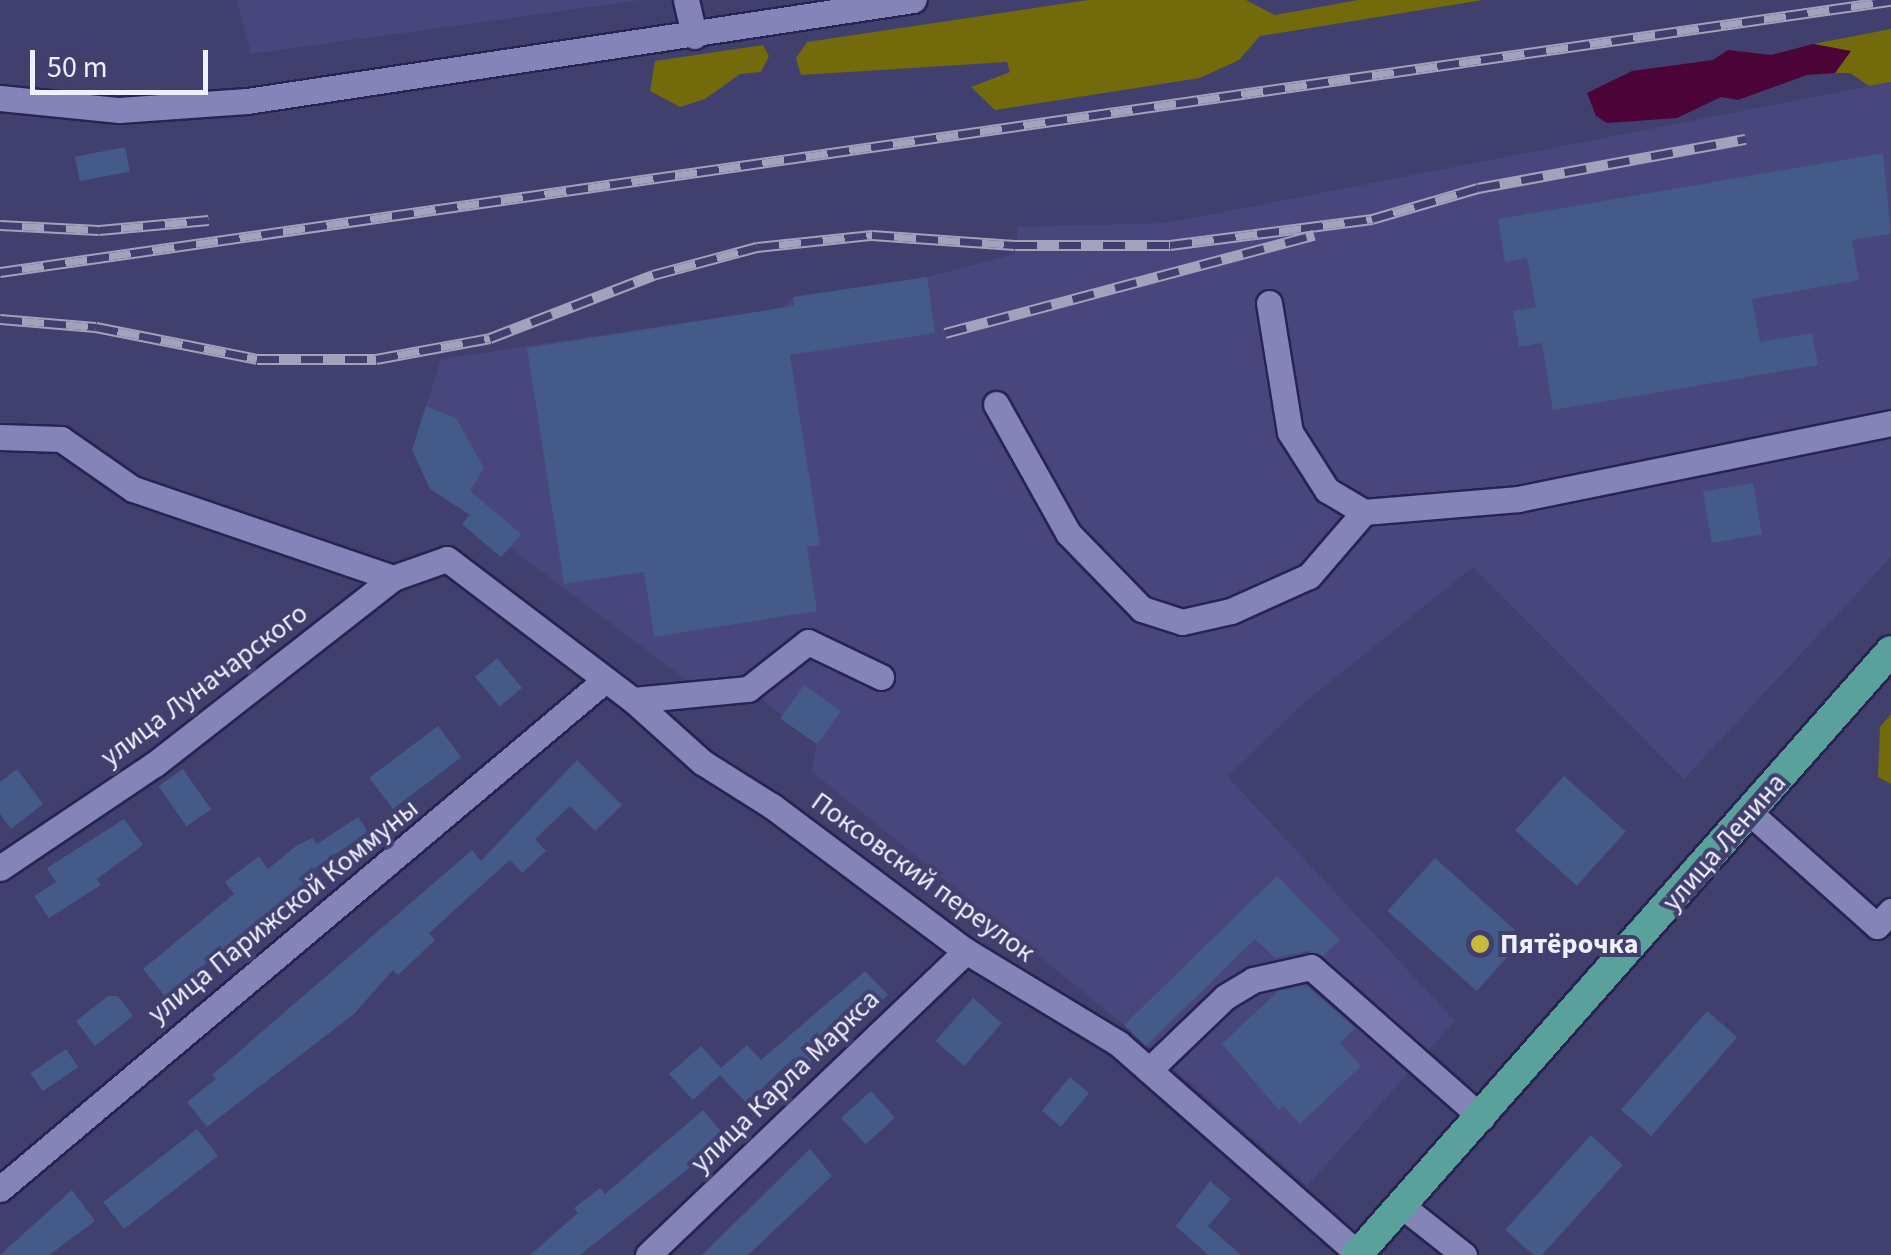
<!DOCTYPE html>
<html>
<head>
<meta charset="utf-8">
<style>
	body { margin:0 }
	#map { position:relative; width:1891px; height:1255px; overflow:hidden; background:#403f6e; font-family:"Source Sans 3",sans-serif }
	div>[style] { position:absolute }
	.built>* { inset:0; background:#48467c }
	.green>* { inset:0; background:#736a0b }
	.water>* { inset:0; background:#4c0438 }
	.building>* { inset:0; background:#445a88; transform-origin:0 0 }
	.roads { filter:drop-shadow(2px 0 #272451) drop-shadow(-2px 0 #272451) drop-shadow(0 2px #272451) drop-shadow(0 -2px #272451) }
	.minor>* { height:25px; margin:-12.5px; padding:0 12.5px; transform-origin:12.5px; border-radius:12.5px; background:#8484b9 }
	.major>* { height:30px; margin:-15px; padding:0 15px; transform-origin:15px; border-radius:15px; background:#5ba19b }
	.rail>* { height:11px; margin-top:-5.5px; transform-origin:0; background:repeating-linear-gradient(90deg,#403f6e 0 22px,#a2a2bd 0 44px); box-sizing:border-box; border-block:2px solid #a2a2bd }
	.dots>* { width:28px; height:28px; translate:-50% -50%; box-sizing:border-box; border:5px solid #403f6e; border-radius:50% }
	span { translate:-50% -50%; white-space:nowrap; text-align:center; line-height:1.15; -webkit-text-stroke:8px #403f6e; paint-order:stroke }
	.street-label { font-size:28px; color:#eff0fb }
	.poi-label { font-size:28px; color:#eff0fb; font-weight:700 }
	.left { translate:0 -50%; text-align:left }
	.scale { position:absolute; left:30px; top:50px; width:178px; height:45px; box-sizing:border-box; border:5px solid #eff0fb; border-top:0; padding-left:12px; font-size:30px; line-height:35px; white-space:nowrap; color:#eff0fb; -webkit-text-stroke:8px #403f6e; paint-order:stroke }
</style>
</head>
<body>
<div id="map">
	<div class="built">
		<div style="clip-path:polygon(237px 0,641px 0,251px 54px)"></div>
		<div style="clip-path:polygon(1891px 82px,1891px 557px,1684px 779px,1473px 567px,1299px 707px,1228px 777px,1455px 1021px,1307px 1186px,1124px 1025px,811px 771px,817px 744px,736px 678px,686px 680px,510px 548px,501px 557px,462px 524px,470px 514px,430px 489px,412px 450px,441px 359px,783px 308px,793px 297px,927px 277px,1015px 254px,1018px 227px,1166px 223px)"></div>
	</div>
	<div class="green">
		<div style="clip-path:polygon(1088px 0,1246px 0,1275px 15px,1358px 0,1483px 0,1260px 36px,1239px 60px,1200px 78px,995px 110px,971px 87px,1010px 72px,1007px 62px,801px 75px,796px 58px,807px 42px)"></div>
		<div style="clip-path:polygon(1891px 29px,1891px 82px,1869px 86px,1850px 73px,1835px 73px,1850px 51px,1813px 44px)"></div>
		<div style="clip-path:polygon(763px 45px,769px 56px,761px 72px,740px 74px,705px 99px,680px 107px,650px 91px,655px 61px)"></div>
		<div style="clip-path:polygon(1891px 714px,1891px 784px,1878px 777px,1880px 727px)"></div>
	</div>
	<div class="water">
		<div style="clip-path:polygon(1813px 44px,1851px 51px,1835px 73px,1807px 75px,1738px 100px,1721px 97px,1677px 118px,1607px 123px,1596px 116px,1587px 93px,1632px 71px,1713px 60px,1728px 50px,1771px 55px)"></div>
	</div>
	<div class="building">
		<div style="left:125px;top:147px;width:25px;height:51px;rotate:79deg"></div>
		<div style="clip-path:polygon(1883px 153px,1891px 234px,1852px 240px,1859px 280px,1752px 299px,1760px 342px,1812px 333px,1818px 365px,1553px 410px,1542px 343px,1519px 347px,1513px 311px,1536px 307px,1527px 258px,1505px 262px,1498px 219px)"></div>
		<div style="clip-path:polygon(927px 277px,935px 333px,790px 355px,820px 545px,807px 547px,817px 611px,654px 637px,644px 572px,564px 584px,527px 348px,794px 306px,793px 297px)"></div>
		<div style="clip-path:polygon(426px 406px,456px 418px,484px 468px,470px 491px,521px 534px,501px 557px,462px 524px,470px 515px,430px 489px,412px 450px)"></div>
		<div style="left:1753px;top:483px;width:52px;height:51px;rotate:80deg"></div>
		<div style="left:497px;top:658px;width:39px;height:29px;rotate:50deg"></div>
		<div style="left:804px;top:685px;width:45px;height:41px;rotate:35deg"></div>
		<div style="left:438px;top:726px;width:39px;height:86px;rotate:53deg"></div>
		<div style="clip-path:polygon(577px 760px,622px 805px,595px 831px,570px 806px,535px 839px,546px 851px,522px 873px,510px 860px,429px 933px,435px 940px,398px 975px,393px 970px,354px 1014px,207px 1127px,187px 1102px,216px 1079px,212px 1075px,472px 850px,481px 861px)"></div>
		<div style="clip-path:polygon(17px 769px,43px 804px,11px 829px,0 814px,0 782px)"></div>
		<div style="left:183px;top:769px;width:49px;height:30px;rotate:55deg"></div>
		<div style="left:1564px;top:776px;width:83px;height:73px;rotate:42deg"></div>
		<div style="clip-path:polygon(358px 817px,368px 832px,315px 868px,303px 886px,165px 996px,143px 969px,234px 894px,225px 882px,259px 856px,268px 869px,296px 846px,312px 838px,317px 844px)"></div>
		<div style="clip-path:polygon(124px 819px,143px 845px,97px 879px,101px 885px,49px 918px,34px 896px,56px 882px,47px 868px)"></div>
		<div style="left:1435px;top:858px;width:120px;height:71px;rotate:42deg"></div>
		<div style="clip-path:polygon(1277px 876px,1340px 940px,1323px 956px,1308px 951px,1275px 958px,1255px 939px,1146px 1046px,1124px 1025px)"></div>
		<div style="clip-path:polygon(865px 971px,888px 995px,804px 1068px,794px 1058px,746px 1103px,720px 1075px,693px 1100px,669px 1074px,701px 1046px,721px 1068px,747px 1045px,761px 1060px)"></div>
		<div style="clip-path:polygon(1306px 985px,1355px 1028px,1340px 1043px,1361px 1066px,1300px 1124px,1283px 1106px,1279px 1110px,1222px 1044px,1278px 991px)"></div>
		<div style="clip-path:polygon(108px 996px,118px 996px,133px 1016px,95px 1046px,76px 1021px)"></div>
		<div style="left:973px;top:998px;width:38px;height:57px;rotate:41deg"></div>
		<div style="left:1707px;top:1011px;width:40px;height:131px;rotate:41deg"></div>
		<div style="left:66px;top:1049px;width:22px;height:43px;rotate:56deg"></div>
		<div style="left:1070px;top:1077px;width:25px;height:44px;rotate:40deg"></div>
		<div style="left:871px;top:1091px;width:36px;height:40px;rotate:48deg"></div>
		<div style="clip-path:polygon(703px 1110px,727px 1138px,580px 1255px,530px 1255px,578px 1213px,574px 1208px,600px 1188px,605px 1194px)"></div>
		<div style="left:197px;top:1129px;width:34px;height:119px;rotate:52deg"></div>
		<div style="clip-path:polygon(1591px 1135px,1623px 1165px,1542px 1255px,1534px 1255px,1505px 1230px)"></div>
		<div style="clip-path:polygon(810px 1149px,832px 1176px,748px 1255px,702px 1255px)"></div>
		<div style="clip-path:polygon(1210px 1181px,1231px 1199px,1208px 1226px,1241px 1255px,1208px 1255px,1176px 1226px)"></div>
		<div style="clip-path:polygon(72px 1190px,95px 1221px,49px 1255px,0 1255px)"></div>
	</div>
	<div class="roads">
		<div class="minor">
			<div style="left:686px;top:0;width:37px;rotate:77deg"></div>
			<div style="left:0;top:98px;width:120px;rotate:5.8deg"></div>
			<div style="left:119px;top:110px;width:128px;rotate:-4deg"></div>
			<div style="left:247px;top:101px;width:674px;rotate:-8.62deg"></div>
			<div style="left:1269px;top:303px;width:131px;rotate:80.8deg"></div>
			<div style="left:1290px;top:432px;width:69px;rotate:57.5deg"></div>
			<div style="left:1327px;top:490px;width:43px;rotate:30.7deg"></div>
			<div style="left:1364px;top:512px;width:155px;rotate:-4.8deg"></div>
			<div style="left:1518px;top:499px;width:381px;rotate:-11.5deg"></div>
			<div style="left:996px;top:404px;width:148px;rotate:60.8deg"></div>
			<div style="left:1068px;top:533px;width:106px;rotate:45.8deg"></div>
			<div style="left:1142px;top:609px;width:42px;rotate:18deg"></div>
			<div style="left:1182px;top:622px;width:50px;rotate:-12.7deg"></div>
			<div style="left:1231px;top:611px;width:85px;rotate:-24.2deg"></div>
			<div style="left:1309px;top:576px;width:84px;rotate:-49.3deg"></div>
			<div style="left:0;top:437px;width:61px;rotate:1.9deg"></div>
			<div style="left:61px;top:439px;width:88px;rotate:34.8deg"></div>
			<div style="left:133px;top:489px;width:275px;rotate:18.9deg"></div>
			<div style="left:633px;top:700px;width:116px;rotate:-5.5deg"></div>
			<div style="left:748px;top:689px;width:76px;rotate:-38.1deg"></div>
			<div style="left:808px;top:642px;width:81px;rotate:25.6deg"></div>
			<div style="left:1749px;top:812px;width:171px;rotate:41.7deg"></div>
			<div style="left:1877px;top:926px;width:21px;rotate:-47deg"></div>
			<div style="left:0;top:868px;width:187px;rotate:-33.9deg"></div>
			<div style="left:155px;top:764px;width:302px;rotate:-38deg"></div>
			<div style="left:393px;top:578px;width:57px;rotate:-19.4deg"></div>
			<div style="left:447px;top:559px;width:233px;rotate:37.2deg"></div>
			<div style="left:633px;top:700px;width:93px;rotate:41.9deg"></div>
			<div style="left:702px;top:762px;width:83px;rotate:32.2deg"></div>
			<div style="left:772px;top:806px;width:242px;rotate:36.8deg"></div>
			<div style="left:966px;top:951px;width:178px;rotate:31.2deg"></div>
			<div style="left:1118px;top:1043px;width:320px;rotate:41.3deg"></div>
			<div style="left:1149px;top:1070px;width:105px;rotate:-43.8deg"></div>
			<div style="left:1225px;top:997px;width:33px;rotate:-31deg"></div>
			<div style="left:1253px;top:980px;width:59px;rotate:-12.6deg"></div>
			<div style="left:1311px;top:967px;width:228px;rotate:41.4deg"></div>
			<div style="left:0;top:1189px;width:791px;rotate:-40.07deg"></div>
			<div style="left:1402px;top:1206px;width:79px;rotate:38.3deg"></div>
			<div style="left:648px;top:1255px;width:440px;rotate:-43.7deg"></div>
		</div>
		<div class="major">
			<div style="left:1357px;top:1255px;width:806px;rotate:-48.52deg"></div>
		</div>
	</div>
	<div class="rail">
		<div style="left:0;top:225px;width:99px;rotate:2.9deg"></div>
		<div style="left:99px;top:230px;width:110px;rotate:-5.2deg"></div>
		<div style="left:0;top:272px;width:1910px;rotate:-8.16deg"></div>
		<div style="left:0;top:319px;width:96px;rotate:4.8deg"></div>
		<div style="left:96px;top:327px;width:164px;rotate:11.2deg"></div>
		<div style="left:257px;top:359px;width:119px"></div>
		<div style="left:376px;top:359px;width:116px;rotate:-10.4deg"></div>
		<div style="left:490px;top:338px;width:175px;rotate:-21.1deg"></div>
		<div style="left:653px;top:275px;width:108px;rotate:-15.1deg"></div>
		<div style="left:757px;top:247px;width:116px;rotate:-6deg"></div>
		<div style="left:872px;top:235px;width:143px;rotate:4deg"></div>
		<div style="left:1015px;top:245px;width:155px"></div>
		<div style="left:1170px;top:245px;width:204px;rotate:-7.3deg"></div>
		<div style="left:1372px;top:219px;width:110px;rotate:-16.3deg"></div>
		<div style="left:1478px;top:188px;width:272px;rotate:-10.4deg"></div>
		<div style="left:945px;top:333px;width:382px;rotate:-14.9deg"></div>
	</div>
	<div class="dots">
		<div style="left:1480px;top:944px;background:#c8bb3b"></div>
	</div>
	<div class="street-label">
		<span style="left:204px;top:685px;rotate:-37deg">улица Луначарского</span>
		<span style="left:1724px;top:842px;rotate:-49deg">улица Ленина</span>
		<span style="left:923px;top:877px;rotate:36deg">Поксовский переулок</span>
		<span style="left:283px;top:911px;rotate:-39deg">улица Парижской Коммуны</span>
		<span style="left:785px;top:1081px;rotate:-44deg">улица Карла Маркса</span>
	</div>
	<div class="poi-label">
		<span class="left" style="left:1500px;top:944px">Пятёрочка</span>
	</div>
	<div class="scale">50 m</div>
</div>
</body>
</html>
